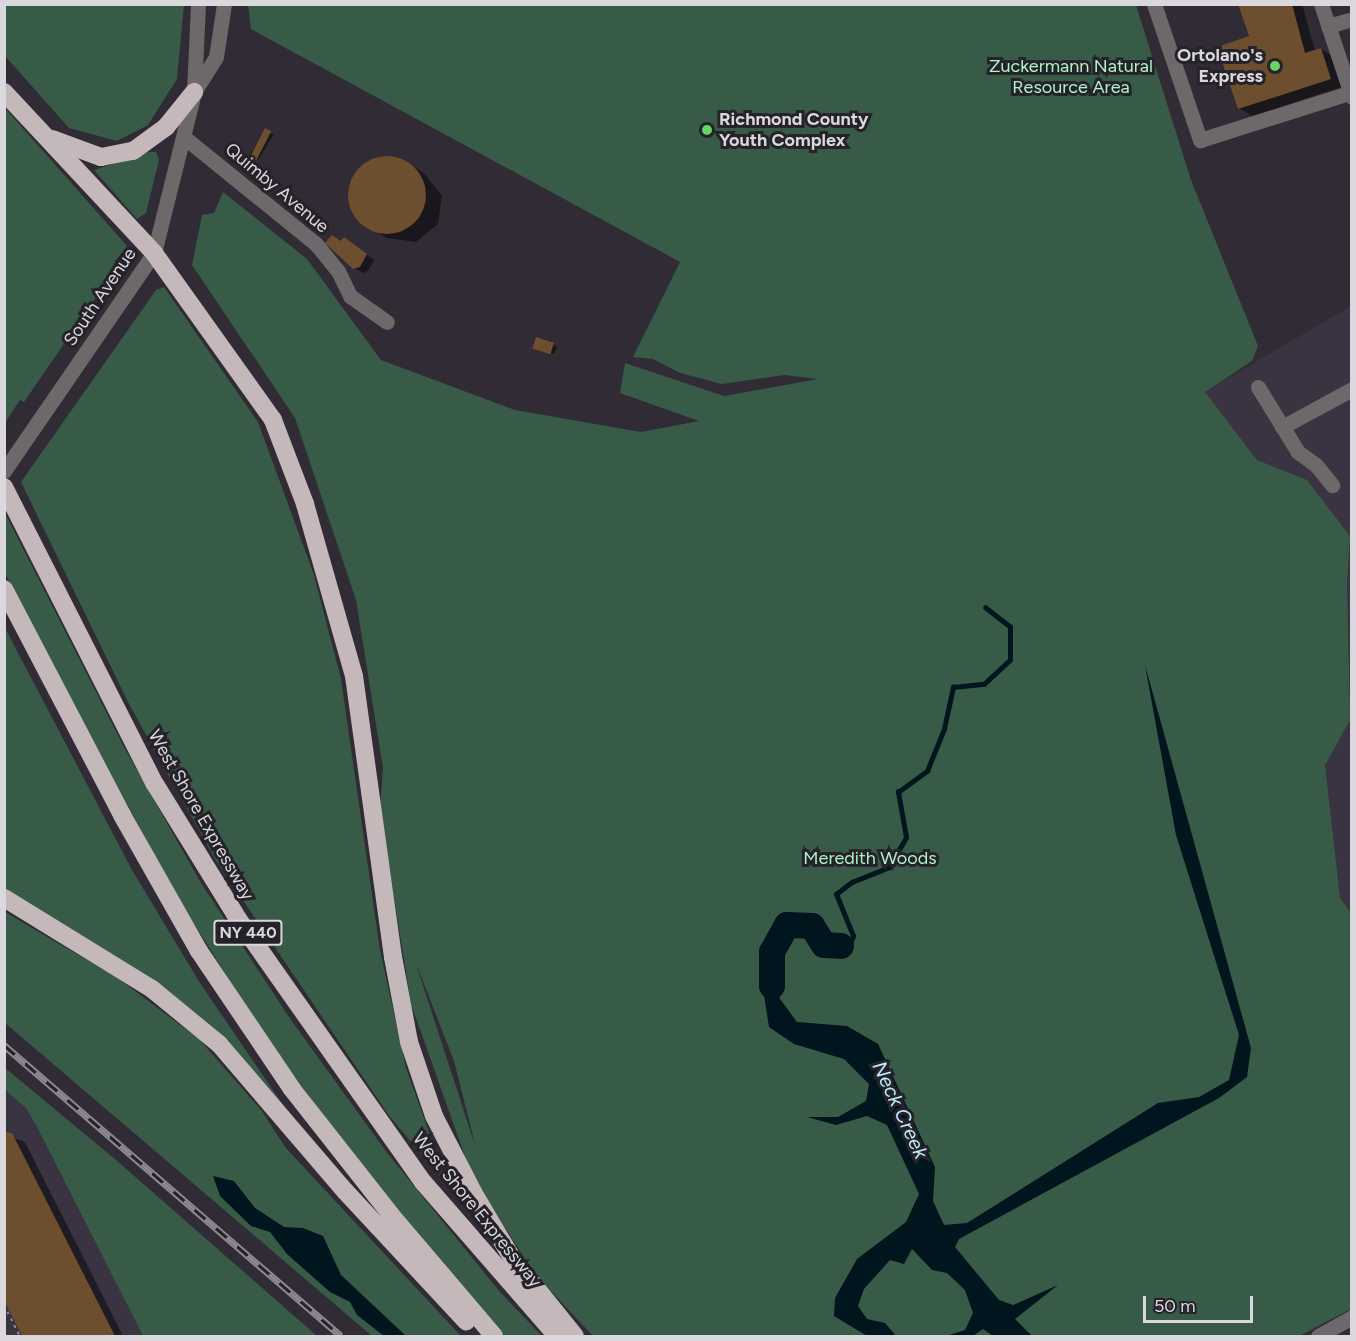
<!DOCTYPE html>
<html>
<head>
<meta charset="utf-8">
<style>
	body { margin:0 }
	#map { position:relative; width:1356px; height:1341px; overflow:hidden; background:#302b34; font-family:Figtree,sans-serif }
	div>[style] { position:absolute }
	.built>* { inset:0; background:#3a3341 }
	.green>* { inset:0; background:#375b46 }
	.water>* { inset:0; background:#00151d }
	.shadow>* { inset:0; background:#0007; transform-origin:0 0 }
	.stream>* { height:4.5px; margin:-2.25px; padding:0 2.25px; transform-origin:2.25px; border-radius:2.25px; background:#00151d }
	.river>* { height:26px; margin:-13px; padding:0 13px; transform-origin:13px; border-radius:13px; background:#00151d }
	.building>* { inset:0; background:#6d4e2f; transform-origin:0 0 }
	.round { border-radius:50% }
	.path>* { height:2px; margin-top:-1px; transform-origin:0; background:repeating-linear-gradient(90deg,#8d8990 0 3px,transparent 0 7.5px) }
	.minor>* { height:15px; margin:-7.5px; padding:0 7.5px; transform-origin:7.5px; border-radius:7.5px; background:#6d6869 }
	.highway>* { height:18px; margin:-9px; padding:0 9px; transform-origin:9px; border-radius:9px; background:#c5b8ba }
	.rail>* { height:7px; margin-top:-3.5px; transform-origin:0; background:repeating-linear-gradient(90deg,#26222a 0 14px,#8d8990 0 28px); box-sizing:border-box; border-block:2px solid #8d8990 }
	.dots>* { width:16px; height:16px; translate:-50% -50%; box-sizing:border-box; border:3px solid #26222a; border-radius:50% }
	span { translate:-50% -50%; white-space:nowrap; text-align:center; line-height:1.15; -webkit-text-stroke:6px #26222a; paint-order:stroke }
	.shield-label span { padding:2px 4px; background:#26222a; border:2px solid; border-radius:4px; -webkit-text-stroke-width:0 }
	.shield-label { font-size:16px; color:#dad8dd; font-weight:700 }
	.poi-label { font-size:18px; color:#dad8dd; font-weight:700 }
	.right { translate:-100% -50%; text-align:right }
	.left { translate:0 -50%; text-align:left }
	.park-label { font-size:18px; color:#acf3c8 }
	.street-label { font-size:18px; color:#dad8dd }
	.water-label { font-size:20px; color:#baeafc; font-style:italic }
	.frame { position:absolute; inset:0; border:6px solid #dad8dd; pointer-events:none }
	.scale { position:absolute; left:1143px; top:1296px; width:110px; height:27px; box-sizing:border-box; border:3px solid #dad8dd; border-top:0; padding-left:8px; font-size:18px; line-height:21px; white-space:nowrap; color:#dad8dd; -webkit-text-stroke:4px #26222a; paint-order:stroke }
</style>
</head>
<body>
<div id="map">
	<div class="built">
		<div style="clip-path:polygon(1351px 306px,1351px 913px,1328px 881px,1320px 774px,1350px 536px,1307px 480px,1257px 460px,1204px 392px)"></div>
		<div style="clip-path:polygon(4px 1090px,26px 1108px,38px 1129px,143px 1336px,5px 1336px)"></div>
	</div>
	<div class="green">
		<div style="clip-path:polygon(4px 5px,184px 5px,177px 79px,148px 125px,117px 141px,69px 128px,5px 56px)"></div>
		<div style="clip-path:polygon(evenodd,248px 5px,1136px 5px,1191px 180px,1258px 346px,1252px 361px,1205px 392px,1257px 460px,1307px 480px,1350px 536px,1347px 583px,1350px 720px,1325px 765px,1340px 898px,1351px 913px,1351px 1309px,1299px 1336px,593px 1336px,534px 1273px,472px 1176px,411px 1004px,380px 809px,383px 768px,356px 600px,295px 418px,192px 265px,202px 215px,214px 213px,223px 192px,307px 259px,381px 360px,515px 410px,641px 432px,699px 421px,620px 393px,625px 363px,724px 396px,818px 379px,784px 375px,722px 384px,680px 373px,653px 359px,633px 357px,680px 262px,251px 29px,248px 5px,417px 966px,454px 1061px,476px 1148px,417px 967px,417px 966px)"></div>
		<div style="clip-path:polygon(5px 108px,127px 246px,115px 261px,112px 274px,24px 402px,20px 400px,5px 423px)"></div>
		<div style="clip-path:polygon(148px 152px,156px 152px,159px 160px,146px 213px,137px 219px,94px 170px)"></div>
		<div style="clip-path:polygon(164px 287px,258px 422px,314px 575px,341px 679px,380px 950px,406px 1068px,448px 1185px,390px 1117px,215px 859px,129px 704px,21px 482px,156px 290px)"></div>
		<div style="clip-path:polygon(4px 511px,124px 747px,201px 883px,291px 1020px,388px 1154px,500px 1292px,542px 1336px,505px 1336px,482px 1311px,365px 1171px,266px 1038px,176px 895px,26px 617px,5px 573px)"></div>
		<div style="clip-path:polygon(5px 628px,132px 870px,200px 983px,298px 1127px,237px 1057px,5px 890px)"></div>
		<div style="clip-path:polygon(5px 912px,119px 979px,199px 1039px,262px 1111px,285px 1147px,461px 1336px,372px 1336px,5px 1023px)"></div>
		<div style="clip-path:polygon(4px 1067px,116px 1160px,317px 1336px,143px 1336px,38px 1129px,26px 1108px,5px 1090px)"></div>
	</div>
	<div class="water">
		<div style="clip-path:polygon(1145px 665px,1251px 1048px,1247px 1077px,1219px 1098px,959px 1239px,955px 1247px,999px 1300px,1013px 1305px,1058px 1285px,1015px 1319px,1032px 1336px,993px 1336px,983px 1329px,973px 1336px,946px 1336px,965px 1330px,973px 1313px,965px 1290px,947px 1273px,932px 1270px,912px 1249px,904px 1264px,890px 1260px,864px 1289px,858px 1306px,867px 1319px,885px 1323px,896px 1336px,867px 1336px,834px 1316px,835px 1298px,857px 1259px,906px 1222px,919px 1194px,887px 1125px,867px 1116px,836px 1125px,807px 1117px,838px 1117px,866px 1101px,869px 1084px,844px 1059px,794px 1044px,769px 1027px,762px 983px,772px 952px,780px 999px,797px 1022px,847px 1026px,878px 1044px,935px 1167px,933px 1201px,944px 1225px,967px 1223px,1158px 1103px,1199px 1097px,1229px 1080px,1239px 1035px,1176px 835px)"></div>
		<div style="clip-path:polygon(213px 1176px,234px 1181px,255px 1208px,284px 1227px,303px 1228px,323px 1236px,341px 1275px,406px 1336px,384px 1336px,357px 1315px,350px 1302px,330px 1292px,287px 1254px,270px 1232px,251px 1226px,220px 1196px)"></div>
	</div>
	<div class="shadow">
		<div style="clip-path:polygon(1240px 4px,1302px 4px,1315px 51px,1321px 49px,1334px 57px,1344px 86px,1252px 116px,1239px 108px,1251px 37px)"></div>
		<div style="left:266px;top:130px;width:9px;height:30px;rotate:32deg"></div>
		<div style="clip-path:polygon(377px 159px,405px 162px,424px 173px,442px 196px,438px 224px,416px 242px,387px 238px,369px 227px,351px 205px,354px 176px)"></div>
		<div style="clip-path:polygon(345px 238px,374px 260px,368px 271px,363px 273px,354px 268px)"></div>
		<div style="clip-path:polygon(553px 345px,557px 347px,554px 354px,538px 349px)"></div>
		<div style="clip-path:polygon(4px 1134px,25px 1142px,123px 1336px,24px 1336px,4px 1299px)"></div>
	</div>
	<div class="stream">
		<div style="left:841px;top:946px;width:8px"></div>
		<div style="left:849px;top:946px;width:11px;rotate:-68deg"></div>
		<div style="left:853px;top:936px;width:45px;rotate:-112deg"></div>
		<div style="left:836px;top:894px;width:20px;rotate:-37deg"></div>
		<div style="left:852px;top:882px;width:40px;rotate:-22deg"></div>
		<div style="left:889px;top:867px;width:34px;rotate:-60deg"></div>
		<div style="left:906px;top:837px;width:46px;rotate:-100.1deg"></div>
		<div style="left:898px;top:792px;width:36px;rotate:-36deg"></div>
		<div style="left:927px;top:771px;width:45px;rotate:-68deg"></div>
		<div style="left:944px;top:729px;width:43px;rotate:-77.9deg"></div>
		<div style="left:953px;top:687px;width:31px;rotate:-6deg"></div>
		<div style="left:984px;top:684px;width:35px;rotate:-43deg"></div>
		<div style="left:1010px;top:660px;width:33px;rotate:-90deg"></div>
		<div style="left:1010px;top:627px;width:31px;rotate:-142deg"></div>
	</div>
	<div class="river">
		<div style="left:772px;top:986px;width:34px;rotate:-90deg"></div>
		<div style="left:772px;top:952px;width:31px;rotate:-61deg"></div>
		<div style="left:787px;top:925px;width:25px;rotate:2deg"></div>
		<div style="left:812px;top:926px;width:22px;rotate:58deg"></div>
		<div style="left:824px;top:945px;width:17px;rotate:3deg"></div>
	</div>
	<div class="building">
		<div style="clip-path:polygon(1238px 4px,1292px 4px,1305px 53px,1321px 48px,1331px 79px,1238px 109px,1217px 47px,1249px 36px)"></div>
		<div style="left:265px;top:128px;width:7px;height:33px;rotate:27deg"></div>
		<div class="round" style="left:348px;top:156px;width:78px;height:78px"></div>
		<div style="clip-path:polygon(332px 235px,341px 241px,344px 237px,367px 254px,360px 267px,353px 269px,325px 243px)"></div>
		<div style="left:536px;top:337px;width:19px;height:12px;rotate:18deg"></div>
		<div style="clip-path:polygon(5px 1132px,12px 1133px,115px 1336px,22px 1336px,5px 1302px)"></div>
	</div>
	<div class="path">
		<div style="left:4px;top:1305px;width:35px;rotate:63deg"></div>
	</div>
	<div class="minor">
		<div style="left:1154px;top:4px;width:144px;rotate:71.3deg"></div>
		<div style="left:1200px;top:140px;width:159px;rotate:-17.5deg"></div>
		<div style="left:1321px;top:4px;width:98px;rotate:71.6deg"></div>
		<div style="left:1328px;top:26px;width:25px;rotate:-16deg"></div>
		<div style="left:194px;top:92px;width:41px;rotate:-57.8deg"></div>
		<div style="left:216px;top:57px;width:54px;rotate:-81.4deg"></div>
		<div style="left:185px;top:138px;width:169px;rotate:39deg"></div>
		<div style="left:316px;top:244px;width:35px;rotate:51deg"></div>
		<div style="left:338px;top:271px;width:28px;rotate:64deg"></div>
		<div style="left:350px;top:296px;width:45px;rotate:35.1deg"></div>
		<div style="left:1258px;top:387px;width:76px;rotate:58.4deg"></div>
		<div style="left:1298px;top:452px;width:22px;rotate:36deg"></div>
		<div style="left:1316px;top:465px;width:26px;rotate:51deg"></div>
		<div style="left:1282px;top:427px;width:80px;rotate:-28.5deg"></div>
		<div style="left:4px;top:471px;width:265px;rotate:-55.5deg"></div>
		<div style="left:154px;top:253px;width:166px;rotate:-76deg"></div>
		<div style="left:194px;top:92px;width:88px;rotate:-87.4deg"></div>
		<div style="left:1318px;top:1336px;width:39px;rotate:-29deg"></div>
	</div>
	<div class="highway">
		<div style="left:4px;top:92px;width:220px;rotate:47deg"></div>
		<div style="left:154px;top:253px;width:205px;rotate:54.5deg"></div>
		<div style="left:273px;top:420px;width:90px;rotate:69.1deg"></div>
		<div style="left:305px;top:504px;width:179px;rotate:74.1deg"></div>
		<div style="left:354px;top:676px;width:284px;rotate:82.1deg"></div>
		<div style="left:393px;top:957px;width:86px;rotate:79.3deg"></div>
		<div style="left:409px;top:1042px;width:78px;rotate:71.3deg"></div>
		<div style="left:434px;top:1116px;width:85px;rotate:62.8deg"></div>
		<div style="left:473px;top:1192px;width:77px;rotate:59.4deg"></div>
		<div style="left:512px;top:1258px;width:100px;rotate:51.1deg"></div>
		<div style="left:52px;top:139px;width:52px;rotate:20.2deg"></div>
		<div style="left:101px;top:157px;width:33px;rotate:-11deg"></div>
		<div style="left:133px;top:151px;width:41px;rotate:-36deg"></div>
		<div style="left:166px;top:127px;width:45px;rotate:-51.3deg"></div>
		<div style="left:4px;top:487px;width:333px;rotate:63.1deg"></div>
		<div style="left:155px;top:784px;width:158px;rotate:58.4deg"></div>
		<div style="left:238px;top:919px;width:322px;rotate:54.9deg"></div>
		<div style="left:423px;top:1182px;width:204px;rotate:49deg"></div>
		<div style="left:4px;top:589px;width:255px;rotate:62.4deg"></div>
		<div style="left:122px;top:815px;width:156px;rotate:60.5deg"></div>
		<div style="left:199px;top:951px;width:166px;rotate:56deg"></div>
		<div style="left:292px;top:1089px;width:160px;rotate:51.8deg"></div>
		<div style="left:391px;top:1215px;width:159px;rotate:49.6deg"></div>
		<div style="left:4px;top:898px;width:174px;rotate:31.6deg"></div>
		<div style="left:152px;top:989px;width:87px;rotate:39.4deg"></div>
		<div style="left:219px;top:1044px;width:194px;rotate:49.4deg"></div>
		<div style="left:345px;top:1191px;width:178px;rotate:47.1deg"></div>
	</div>
	<div class="rail">
		<div style="left:4px;top:1045px;width:445px;rotate:40.8deg"></div>
	</div>
	<div class="dots">
		<div style="left:1275px;top:66px;background:#68d465"></div>
		<div style="left:707px;top:130px;background:#68d465"></div>
	</div>
	<div class="shield-label">
		<span style="left:248px;top:933px">NY 440</span>
	</div>
	<div class="poi-label">
		<span class="right" style="left:1263px;top:66px">Ortolano's<br>Express</span>
		<span class="left" style="left:719px;top:130px">Richmond County<br>Youth Complex</span>
	</div>
	<div class="park-label">
		<span style="left:1071px;top:77px">Zuckermann Natural<br>Resource Area</span>
		<span style="left:870px;top:858px">Meredith Woods</span>
	</div>
	<div class="street-label">
		<span style="left:277px;top:188px;rotate:40deg">Quimby Avenue</span>
		<span style="left:100px;top:297px;rotate:-56deg">South Avenue</span>
		<span style="left:201px;top:815px;rotate:60deg">West Shore Expressway</span>
		<span style="left:477px;top:1210px;rotate:51deg">West Shore Expressway</span>
	</div>
	<div class="water-label">
		<span style="left:900px;top:1110px;rotate:65deg">Neck Creek</span>
	</div>
	<div class="frame"></div>
	<div class="scale">50 m</div>
</div>
</body>
</html>
